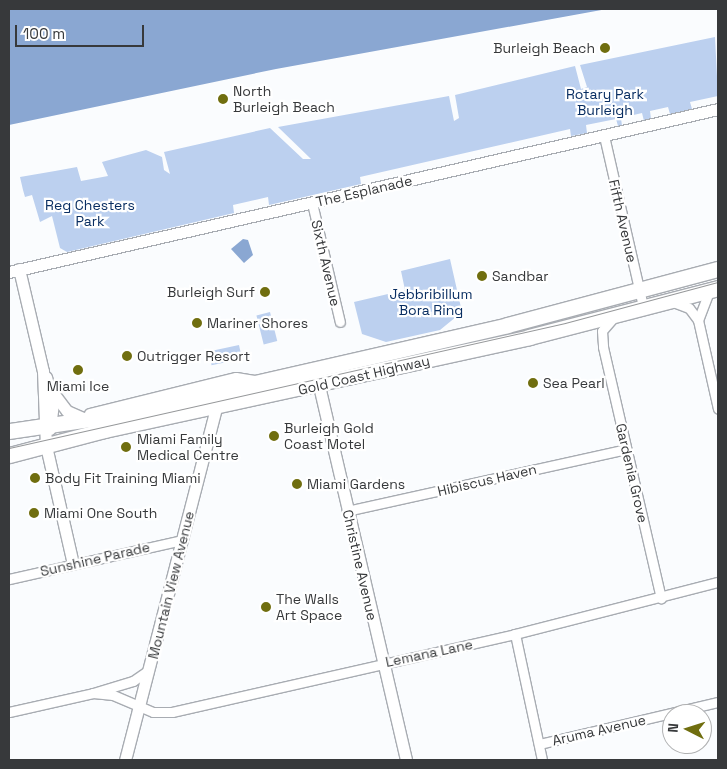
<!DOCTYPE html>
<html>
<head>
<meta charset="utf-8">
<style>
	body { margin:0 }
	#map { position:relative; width:727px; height:769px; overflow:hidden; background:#fafcfe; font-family:"Space Grotesk",sans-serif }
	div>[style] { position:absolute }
	.green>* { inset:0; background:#bcd0ef; transform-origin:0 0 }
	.water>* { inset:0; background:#8aa7d2 }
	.roads { filter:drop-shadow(1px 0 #a8acb2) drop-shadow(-1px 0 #a8acb2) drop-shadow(0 1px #a8acb2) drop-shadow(0 -1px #a8acb2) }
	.street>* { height:9px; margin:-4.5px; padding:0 4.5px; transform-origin:4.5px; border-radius:4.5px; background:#fff }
	.secondary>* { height:11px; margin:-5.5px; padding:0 5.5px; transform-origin:5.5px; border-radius:5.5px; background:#fff }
	.highway>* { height:15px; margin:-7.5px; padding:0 7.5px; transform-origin:7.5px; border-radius:7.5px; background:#fff }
	.tram>* { height:1px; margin:-0.5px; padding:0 0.5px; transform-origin:0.5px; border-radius:0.5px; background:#96989a }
	.dots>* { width:14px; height:14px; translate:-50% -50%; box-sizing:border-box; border:2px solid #fff; border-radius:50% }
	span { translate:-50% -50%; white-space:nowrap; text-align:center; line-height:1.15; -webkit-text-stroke:4.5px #fff; paint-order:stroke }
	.poi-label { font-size:14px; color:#37393b }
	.right { translate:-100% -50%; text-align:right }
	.left { translate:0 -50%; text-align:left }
	.park-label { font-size:14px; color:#092e62 }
	.street-label { font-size:14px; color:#37393b }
	.frame { position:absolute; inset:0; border:10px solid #37393b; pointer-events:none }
	.north { position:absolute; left:662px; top:704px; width:50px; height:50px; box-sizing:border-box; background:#fff; border:1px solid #afb0b1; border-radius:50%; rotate:275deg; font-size:14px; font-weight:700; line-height:20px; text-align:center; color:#37393b }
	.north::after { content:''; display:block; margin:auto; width:18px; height:22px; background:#706e0f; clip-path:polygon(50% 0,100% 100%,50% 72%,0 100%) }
	.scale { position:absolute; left:15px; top:25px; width:129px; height:22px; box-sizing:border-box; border:2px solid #37393b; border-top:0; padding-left:6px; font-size:15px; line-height:18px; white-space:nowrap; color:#37393b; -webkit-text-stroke:4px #fff; paint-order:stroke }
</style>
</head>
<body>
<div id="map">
	<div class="green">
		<div style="clip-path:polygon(715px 37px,718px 96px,690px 102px,692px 109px,670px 114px,668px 107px,650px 111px,651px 119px,644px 121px,642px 113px,621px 118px,622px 126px,618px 126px,616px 119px,586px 125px,587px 133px,571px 136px,570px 129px,360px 177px,361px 184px,269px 205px,268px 197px,233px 205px,234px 213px,67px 252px,60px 248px,52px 216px,40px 222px,32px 195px,25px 197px,23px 190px,20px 177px,55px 171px,77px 167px,81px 181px,108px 176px,102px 162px,146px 150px,162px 157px,164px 170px,170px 174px,164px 152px,270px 128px,303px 159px,311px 159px,278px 127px,449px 96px,454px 121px,459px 118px,455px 95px,575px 66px,581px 89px,587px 87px,580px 65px)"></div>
		<div style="clip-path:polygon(450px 259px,462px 312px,440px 330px,386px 342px,362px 334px,354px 302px,405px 290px,401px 271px)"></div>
		<div style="left:270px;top:312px;width:30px;height:14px;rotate:76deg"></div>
		<div style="left:239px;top:345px;width:14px;height:31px;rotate:78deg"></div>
	</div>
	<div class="water">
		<div style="clip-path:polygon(9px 9px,607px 9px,276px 69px,9px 125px)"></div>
		<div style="clip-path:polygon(243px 239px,248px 240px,253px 255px,244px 263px,231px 249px)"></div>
	</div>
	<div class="roads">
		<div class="street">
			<div style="left:604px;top:136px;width:174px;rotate:77.1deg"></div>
			<div style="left:312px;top:203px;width:122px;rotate:76.8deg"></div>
			<div style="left:710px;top:289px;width:33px;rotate:111deg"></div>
			<div style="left:698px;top:320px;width:91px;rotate:77.3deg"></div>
			<div style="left:673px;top:302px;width:17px;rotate:21deg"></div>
			<div style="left:689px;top:308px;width:15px;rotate:53deg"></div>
			<div style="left:614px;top:317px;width:18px;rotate:131deg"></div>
			<div style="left:602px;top:331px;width:16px;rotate:86deg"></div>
			<div style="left:603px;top:347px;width:258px;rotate:77deg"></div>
			<div style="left:89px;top:413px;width:151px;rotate:-13.8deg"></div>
			<div style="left:236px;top:377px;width:20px;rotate:9deg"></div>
			<div style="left:347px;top:511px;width:286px;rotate:-12.5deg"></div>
			<div style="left:9px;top:579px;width:177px;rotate:-12.7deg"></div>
			<div style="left:515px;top:634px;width:129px;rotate:77.9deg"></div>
			<div style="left:93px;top:693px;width:20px;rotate:6deg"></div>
			<div style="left:113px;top:695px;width:43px;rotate:23deg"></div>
			<div style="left:153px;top:712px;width:19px"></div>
			<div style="left:172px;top:712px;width:352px;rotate:-12.8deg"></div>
			<div style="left:515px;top:634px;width:210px;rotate:-14.4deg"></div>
			<div style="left:9px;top:712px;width:86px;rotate:-12.7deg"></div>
			<div style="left:93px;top:693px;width:42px;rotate:-16.7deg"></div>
			<div style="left:133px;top:681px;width:19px;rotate:-35deg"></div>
			<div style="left:539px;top:744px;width:184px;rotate:-13.2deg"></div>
		</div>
		<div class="secondary">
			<div style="left:19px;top:269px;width:105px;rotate:76.8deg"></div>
			<div style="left:43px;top:371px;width:75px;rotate:87.7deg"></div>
			<div style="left:46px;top:446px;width:121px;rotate:77.1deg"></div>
			<div style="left:9px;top:272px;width:727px;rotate:-12.95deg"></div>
			<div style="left:46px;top:377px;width:27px;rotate:75deg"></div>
			<div style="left:53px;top:403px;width:26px;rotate:97deg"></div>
			<div style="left:317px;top:377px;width:393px;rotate:76.9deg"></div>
			<div style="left:54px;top:394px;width:21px;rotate:53deg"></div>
			<div style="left:67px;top:411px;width:20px;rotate:24deg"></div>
			<div style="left:125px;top:760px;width:363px;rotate:-75.5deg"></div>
		</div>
		<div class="highway">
			<div style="left:9px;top:431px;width:103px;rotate:-8.4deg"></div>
			<div style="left:111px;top:416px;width:406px;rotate:-12.9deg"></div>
			<div style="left:507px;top:325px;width:218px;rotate:-14.9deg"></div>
			<div style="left:9px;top:455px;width:98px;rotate:-14.7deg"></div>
			<div style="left:104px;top:430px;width:435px;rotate:-12.3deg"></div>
			<div style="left:529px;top:337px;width:195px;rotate:-14.5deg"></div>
		</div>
	</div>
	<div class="tram">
		<div style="left:9px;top:448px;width:570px;rotate:-12.67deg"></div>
		<div style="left:565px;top:323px;width:158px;rotate:-15deg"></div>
	</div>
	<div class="dots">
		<div style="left:605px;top:48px;background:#706e0f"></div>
		<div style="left:223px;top:99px;background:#706e0f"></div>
		<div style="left:482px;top:276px;background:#706e0f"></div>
		<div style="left:265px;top:292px;background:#706e0f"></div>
		<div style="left:197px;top:323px;background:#706e0f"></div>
		<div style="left:127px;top:356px;background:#706e0f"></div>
		<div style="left:78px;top:370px;background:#706e0f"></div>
		<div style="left:533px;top:383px;background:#706e0f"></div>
		<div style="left:274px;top:436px;background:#706e0f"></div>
		<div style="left:126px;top:447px;background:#706e0f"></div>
		<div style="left:35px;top:478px;background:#706e0f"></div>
		<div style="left:297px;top:484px;background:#706e0f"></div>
		<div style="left:34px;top:513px;background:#706e0f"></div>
		<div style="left:266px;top:607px;background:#706e0f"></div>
	</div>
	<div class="poi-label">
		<span class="right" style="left:595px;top:48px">Burleigh Beach</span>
		<span class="left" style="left:233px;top:99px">North<br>Burleigh Beach</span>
		<span class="left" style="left:492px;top:276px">Sandbar</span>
		<span class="right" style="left:255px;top:292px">Burleigh Surf</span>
		<span class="left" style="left:207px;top:323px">Mariner Shores</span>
		<span class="left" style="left:137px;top:356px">Outrigger Resort</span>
		<span class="left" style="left:543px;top:383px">Sea Pearl</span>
		<span style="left:78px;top:386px">Miami Ice</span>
		<span class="left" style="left:284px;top:436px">Burleigh Gold<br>Coast Motel</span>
		<span class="left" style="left:137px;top:447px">Miami Family<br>Medical Centre</span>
		<span class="left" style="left:45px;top:478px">Body Fit Training Miami</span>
		<span class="left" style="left:307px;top:484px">Miami Gardens</span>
		<span class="left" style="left:44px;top:513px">Miami One South</span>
		<span class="left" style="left:276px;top:607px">The Walls<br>Art Space</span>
	</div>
	<div class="park-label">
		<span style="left:605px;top:102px">Rotary Park<br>Burleigh</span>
		<span style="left:90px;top:213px">Reg Chesters<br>Park</span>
		<span style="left:431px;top:302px">Jebbribillum<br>Bora Ring</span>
	</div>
	<div class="street-label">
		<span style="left:364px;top:191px;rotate:-13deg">The Esplanade</span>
		<span style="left:623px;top:221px;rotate:77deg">Fifth Avenue</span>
		<span style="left:326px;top:263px;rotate:77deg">Sixth Avenue</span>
		<span style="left:364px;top:375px;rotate:-13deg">Gold Coast Highway</span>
		<span style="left:632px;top:473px;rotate:77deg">Gardenia Grove</span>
		<span style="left:487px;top:480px;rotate:-13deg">Hibiscus Haven</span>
		<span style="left:95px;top:559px;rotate:-13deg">Sunshine Parade</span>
		<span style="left:360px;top:565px;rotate:77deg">Christine Avenue</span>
		<span style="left:171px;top:585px;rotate:-76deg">Mountain View Avenue</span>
		<span style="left:429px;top:653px;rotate:-12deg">Lemana Lane</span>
		<span style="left:599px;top:730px;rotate:-13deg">Aruma Avenue</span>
	</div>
	<div class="frame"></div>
	<div class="north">N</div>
	<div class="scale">100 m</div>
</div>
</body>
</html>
